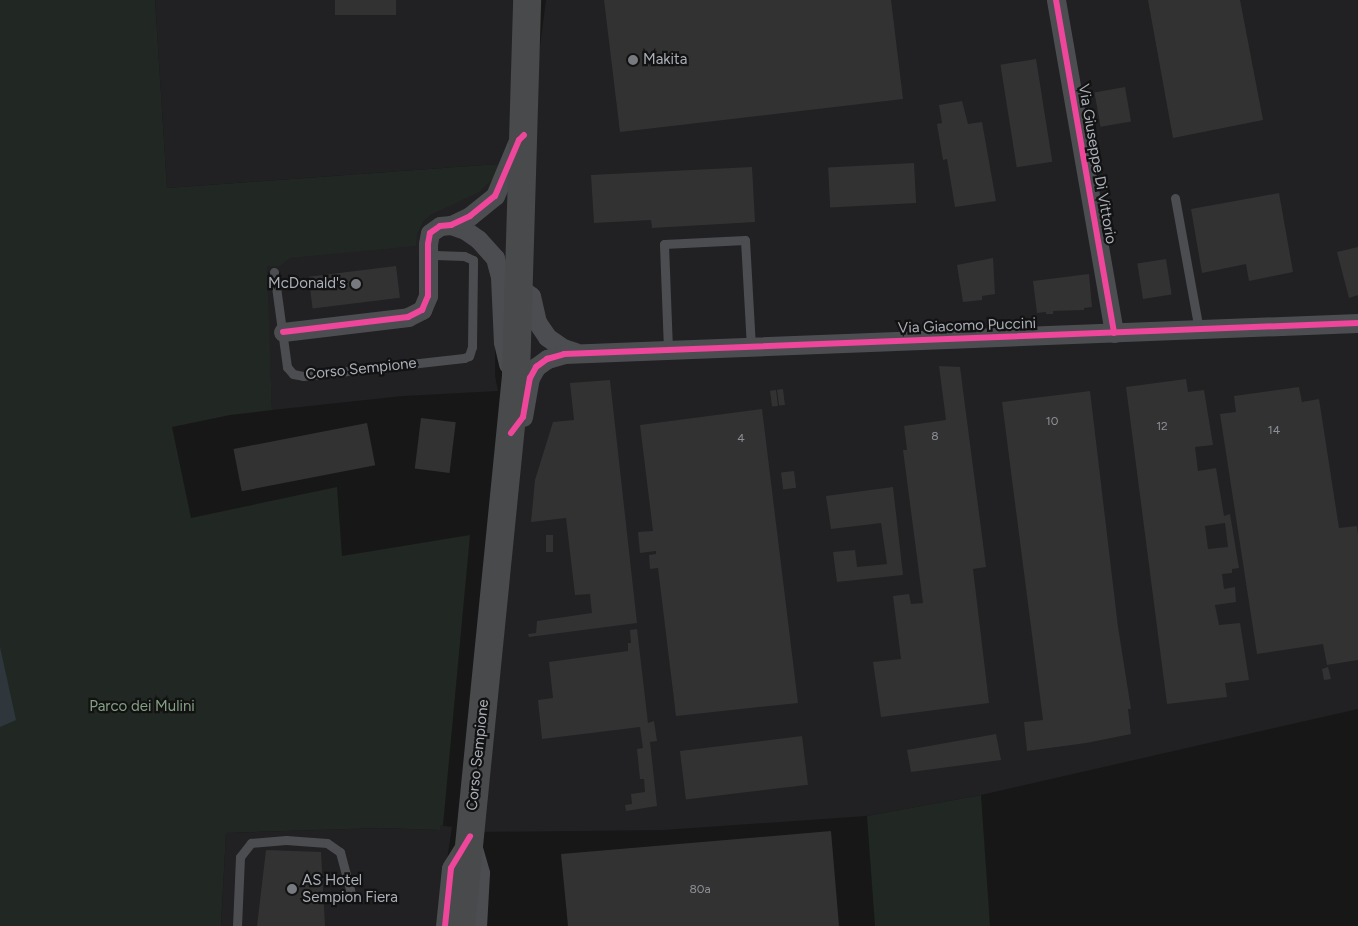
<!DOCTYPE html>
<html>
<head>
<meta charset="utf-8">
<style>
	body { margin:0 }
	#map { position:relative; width:1358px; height:926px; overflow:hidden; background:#171718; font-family:Figtree,sans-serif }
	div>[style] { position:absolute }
	.built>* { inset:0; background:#212123 }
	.green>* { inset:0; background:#212722 }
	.water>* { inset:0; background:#2f373c }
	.building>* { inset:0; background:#323233; transform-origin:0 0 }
	.service>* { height:9px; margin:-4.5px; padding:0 4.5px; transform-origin:4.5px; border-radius:4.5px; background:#4c4d50 }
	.minor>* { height:19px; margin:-9.5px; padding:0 9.5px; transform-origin:9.5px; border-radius:9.5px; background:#4c4d50 }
	.primary>* { height:28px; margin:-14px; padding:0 14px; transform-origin:14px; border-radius:14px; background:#494a4c }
	.cycleway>* { height:6px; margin:-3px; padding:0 3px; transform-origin:3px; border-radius:3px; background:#ed469a }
	.dots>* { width:14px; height:14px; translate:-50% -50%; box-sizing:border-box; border:2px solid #121213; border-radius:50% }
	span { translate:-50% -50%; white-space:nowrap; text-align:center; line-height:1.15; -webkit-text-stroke:4.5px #121213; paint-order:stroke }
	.number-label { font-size:12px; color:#8c9096 }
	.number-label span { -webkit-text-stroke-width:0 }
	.poi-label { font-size:15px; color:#aaafb7 }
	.left { translate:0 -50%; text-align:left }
	.right { translate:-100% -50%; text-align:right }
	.street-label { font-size:15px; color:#aaafb7 }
	.park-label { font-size:15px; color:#84a083 }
</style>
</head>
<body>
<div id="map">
	<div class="built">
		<div style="clip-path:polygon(155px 0,521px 0,509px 268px,495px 351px,495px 376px,498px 391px,403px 396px,272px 410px,266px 266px,290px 258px,417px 235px,424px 221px,431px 215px,460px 200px,498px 164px,167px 188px)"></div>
		<div style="clip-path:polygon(546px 0,1358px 0,1358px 709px,981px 795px,867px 816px,663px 830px,473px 832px,525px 162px)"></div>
		<div style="clip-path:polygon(440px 825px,452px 827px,437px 926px,221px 926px,226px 833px,379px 828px,439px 830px)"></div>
	</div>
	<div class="green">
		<div style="clip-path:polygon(0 0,155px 0,167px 188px,498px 164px,496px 176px,479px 192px,431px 215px,424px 221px,417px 235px,416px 246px,290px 258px,280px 266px,267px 266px,272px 410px,230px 415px,172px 427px,191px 518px,337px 487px,342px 556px,470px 535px,443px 825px,440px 826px,440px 830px,379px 828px,226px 833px,221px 926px,0 926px)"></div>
		<div style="clip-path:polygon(981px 795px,990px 926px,875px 926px,867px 816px)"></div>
	</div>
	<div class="water">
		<div style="clip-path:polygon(0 647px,16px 720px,0 727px)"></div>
	</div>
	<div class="building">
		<div style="left:335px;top:0;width:61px;height:15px"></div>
		<div style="clip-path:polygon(604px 0,891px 0,903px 99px,620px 132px)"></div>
		<div style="clip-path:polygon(1148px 0,1240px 0,1263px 120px,1173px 138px)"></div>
		<div style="left:1036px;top:59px;width:104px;height:36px;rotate:81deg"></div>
		<div style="left:1125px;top:87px;width:35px;height:31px;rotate:80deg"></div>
		<div style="clip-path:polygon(962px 101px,968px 124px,982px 122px,996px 201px,955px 207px,947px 159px,943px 160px,937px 124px,942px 123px,939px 105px)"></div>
		<div style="left:914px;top:163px;width:40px;height:86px;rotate:87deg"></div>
		<div style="clip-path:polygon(752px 167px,755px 222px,652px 228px,651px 220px,594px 223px,591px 175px)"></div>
		<div style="clip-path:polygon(1279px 193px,1293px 272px,1249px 281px,1246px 264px,1202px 273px,1191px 209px)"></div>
		<div style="clip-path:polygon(1358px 247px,1358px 295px,1349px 298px,1337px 252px)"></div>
		<div style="clip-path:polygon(993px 258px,995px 294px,982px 296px,982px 300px,963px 302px,957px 265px)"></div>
		<div style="left:1166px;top:259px;width:36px;height:29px;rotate:81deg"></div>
		<div style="left:396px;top:266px;width:32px;height:88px;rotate:83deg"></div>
		<div style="clip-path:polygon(1089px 274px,1092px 307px,1084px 308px,1084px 310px,1053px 311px,1053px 314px,1046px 314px,1046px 312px,1037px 313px,1033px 281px)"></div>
		<div style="clip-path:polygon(939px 366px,960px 367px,986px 567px,973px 569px,989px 703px,881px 717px,873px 662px,901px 659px,893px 596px,909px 594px,911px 604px,923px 603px,903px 450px,907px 450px,904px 426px,946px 420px)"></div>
		<div style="clip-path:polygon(evenodd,1186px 379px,1188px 392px,1204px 390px,1213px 445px,1195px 447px,1198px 471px,1216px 468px,1224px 516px,1230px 514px,1239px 568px,1232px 569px,1232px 573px,1222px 574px,1224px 589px,1235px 587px,1236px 602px,1215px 605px,1219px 625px,1240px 623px,1249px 680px,1225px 683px,1227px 697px,1167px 704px,1126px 387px,1186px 379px,1225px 523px,1228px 547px,1208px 549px,1205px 526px,1225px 523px)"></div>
		<div style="clip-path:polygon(610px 380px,637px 623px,529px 637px,528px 634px,536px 633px,537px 621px,592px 613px,590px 594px,575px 595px,566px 518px,531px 522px,535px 480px,553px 422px,574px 420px,570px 383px)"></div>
		<div style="clip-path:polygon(1299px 387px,1302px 402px,1319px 399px,1339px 528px,1357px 526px,1358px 535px,1358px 660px,1327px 665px,1323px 644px,1257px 654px,1220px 414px,1236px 412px,1234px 396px)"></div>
		<div style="left:783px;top:389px;width:16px;height:6px;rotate:83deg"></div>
		<div style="left:776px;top:390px;width:16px;height:6px;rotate:83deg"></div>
		<div style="clip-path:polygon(1090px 391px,1118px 627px,1131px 709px,1128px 709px,1131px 734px,1086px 743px,1027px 751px,1024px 722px,1043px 720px,1002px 402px)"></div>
		<div style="clip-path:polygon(762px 409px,798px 703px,676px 716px,658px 568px,650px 569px,649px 555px,656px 554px,656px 551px,640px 553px,638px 532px,653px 531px,640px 425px)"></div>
		<div style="left:421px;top:418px;width:35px;height:51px;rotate:7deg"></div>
		<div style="left:367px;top:423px;width:43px;height:136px;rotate:79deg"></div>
		<div style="left:794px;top:471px;width:17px;height:13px;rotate:83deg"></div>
		<div style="clip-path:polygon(893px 487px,903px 575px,837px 582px,833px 552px,855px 550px,857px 567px,887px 564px,881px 523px,831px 529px,826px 496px)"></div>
		<div style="left:546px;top:535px;width:7px;height:17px"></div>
		<div style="clip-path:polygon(637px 629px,648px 723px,654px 721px,657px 741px,650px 742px,657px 806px,626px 811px,625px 805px,632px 804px,631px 794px,645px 792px,644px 779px,640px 779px,637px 749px,643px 748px,640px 727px,542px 739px,538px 700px,553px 698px,549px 662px,628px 651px,628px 643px,631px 643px,630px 630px)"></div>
		<div style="clip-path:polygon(1328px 667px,1331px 679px,1324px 680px,1322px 669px)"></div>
		<div style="clip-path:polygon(996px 734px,1001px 760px,911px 772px,907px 750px)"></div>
		<div style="left:802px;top:736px;width:49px;height:123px;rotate:83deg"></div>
		<div style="clip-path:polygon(831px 831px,839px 926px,568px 926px,561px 854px)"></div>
		<div style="clip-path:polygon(266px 850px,321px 852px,325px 926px,257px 926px)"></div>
	</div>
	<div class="service">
		<div style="left:1175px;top:198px;width:134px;rotate:79.7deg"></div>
		<div style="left:274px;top:272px;width:96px;rotate:82.2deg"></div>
		<div style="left:287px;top:367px;width:9px;rotate:49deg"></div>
		<div style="left:293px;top:374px;width:10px;rotate:11deg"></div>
		<div style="left:303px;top:376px;width:162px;rotate:-6.4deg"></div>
		<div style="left:464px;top:358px;width:5px;rotate:-22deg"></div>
		<div style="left:469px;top:356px;width:9px;rotate:-72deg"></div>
		<div style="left:472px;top:347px;width:87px;rotate:-89.3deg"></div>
		<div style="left:473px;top:260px;width:10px;rotate:-156deg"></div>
		<div style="left:464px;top:256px;width:36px;rotate:-178deg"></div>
		<div style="left:668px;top:349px;width:105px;rotate:-92.2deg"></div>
		<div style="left:664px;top:244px;width:81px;rotate:-2.8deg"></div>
		<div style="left:745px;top:240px;width:106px;rotate:86.8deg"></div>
		<div style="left:237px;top:926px;width:69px;rotate:-87.5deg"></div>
		<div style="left:240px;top:857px;width:18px;rotate:-52deg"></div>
		<div style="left:251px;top:843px;width:35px;rotate:-5deg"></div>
		<div style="left:286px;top:840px;width:41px;rotate:4.2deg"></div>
		<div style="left:327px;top:843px;width:16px;rotate:35deg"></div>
		<div style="left:340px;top:852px;width:42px;rotate:75deg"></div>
	</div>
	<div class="minor">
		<div style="left:1056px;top:0;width:338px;rotate:80.1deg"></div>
		<div style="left:451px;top:225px;width:15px;rotate:20deg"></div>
		<div style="left:465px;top:230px;width:16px;rotate:35deg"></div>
		<div style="left:478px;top:239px;width:25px;rotate:48deg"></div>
		<div style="left:495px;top:258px;width:20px;rotate:75deg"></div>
		<div style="left:500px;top:277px;width:65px;rotate:87.4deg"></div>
		<div style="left:503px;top:342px;width:23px;rotate:77deg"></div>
		<div style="left:519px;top:287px;width:15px;rotate:37deg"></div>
		<div style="left:531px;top:296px;width:27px;rotate:77deg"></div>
		<div style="left:537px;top:322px;width:18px;rotate:56deg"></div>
		<div style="left:547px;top:337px;width:19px;rotate:35deg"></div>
		<div style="left:563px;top:348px;width:13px;rotate:18deg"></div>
		<div style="left:283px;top:332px;width:126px;rotate:-6.8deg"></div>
		<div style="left:408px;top:317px;width:16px;rotate:-27deg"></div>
		<div style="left:422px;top:310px;width:15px;rotate:-67deg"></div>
		<div style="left:428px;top:296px;width:52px;rotate:-90deg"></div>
		<div style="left:428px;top:244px;width:11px;rotate:-80deg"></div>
		<div style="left:430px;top:233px;width:12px;rotate:-35deg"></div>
		<div style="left:440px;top:226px;width:11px;rotate:-5deg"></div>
		<div style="left:451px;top:225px;width:21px;rotate:-25deg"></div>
		<div style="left:470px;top:216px;width:32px;rotate:-39deg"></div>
		<div style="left:495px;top:196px;width:57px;rotate:-67.5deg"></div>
		<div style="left:523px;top:417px;width:40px;rotate:-80deg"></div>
		<div style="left:530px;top:378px;width:13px;rotate:-61deg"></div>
		<div style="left:536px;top:367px;width:14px;rotate:-36deg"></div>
		<div style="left:547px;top:359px;width:18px;rotate:-16deg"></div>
		<div style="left:564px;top:354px;width:795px;rotate:-2.24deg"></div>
		<div style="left:473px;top:848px;width:26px;rotate:74deg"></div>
		<div style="left:480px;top:873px;width:53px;rotate:93.2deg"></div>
		<div style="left:445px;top:926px;width:58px;rotate:-84.1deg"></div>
		<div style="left:451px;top:868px;width:31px;rotate:-58deg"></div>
	</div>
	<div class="primary">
		<div style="left:461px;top:926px;width:553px;rotate:-84.29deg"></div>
		<div style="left:516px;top:376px;width:376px;rotate:-88.3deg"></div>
	</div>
	<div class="cycleway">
		<div style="left:1056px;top:0;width:338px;rotate:80.1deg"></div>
		<div style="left:283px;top:332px;width:126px;rotate:-6.8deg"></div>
		<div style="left:408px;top:317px;width:16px;rotate:-27deg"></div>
		<div style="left:422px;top:310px;width:15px;rotate:-67deg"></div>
		<div style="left:428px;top:296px;width:52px;rotate:-90deg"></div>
		<div style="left:428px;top:244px;width:11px;rotate:-80deg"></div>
		<div style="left:430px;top:233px;width:12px;rotate:-35deg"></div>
		<div style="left:440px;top:226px;width:11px;rotate:-5deg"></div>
		<div style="left:451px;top:225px;width:21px;rotate:-25deg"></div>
		<div style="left:470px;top:216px;width:32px;rotate:-39deg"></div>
		<div style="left:495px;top:196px;width:61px;rotate:-66.8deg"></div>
		<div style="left:519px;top:140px;width:7px;rotate:-45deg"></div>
		<div style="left:511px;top:433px;width:20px;rotate:-53deg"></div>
		<div style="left:523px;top:417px;width:40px;rotate:-80deg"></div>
		<div style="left:530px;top:378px;width:13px;rotate:-61deg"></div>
		<div style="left:536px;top:367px;width:14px;rotate:-36deg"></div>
		<div style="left:547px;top:359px;width:18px;rotate:-16deg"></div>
		<div style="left:564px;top:354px;width:795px;rotate:-2.24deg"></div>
		<div style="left:445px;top:926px;width:58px;rotate:-84.1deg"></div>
		<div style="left:451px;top:868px;width:37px;rotate:-59deg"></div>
	</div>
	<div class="dots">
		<div style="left:633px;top:60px;background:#777a7f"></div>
		<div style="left:356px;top:284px;background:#777a7f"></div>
		<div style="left:292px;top:889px;background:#777a7f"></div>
	</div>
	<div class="number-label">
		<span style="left:1052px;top:422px">10</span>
		<span style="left:1162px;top:427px">12</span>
		<span style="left:1274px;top:431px">14</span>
		<span style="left:935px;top:437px">8</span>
		<span style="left:741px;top:439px">4</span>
		<span style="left:700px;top:890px">80a</span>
	</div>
	<div class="poi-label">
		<span class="left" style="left:643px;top:60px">Makita</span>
		<span class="right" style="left:346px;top:284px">McDonald's</span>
		<span class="left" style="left:302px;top:889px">AS Hotel<br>Sempion Fiera</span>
	</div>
	<div class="street-label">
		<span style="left:1097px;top:164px;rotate:80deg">Via Giuseppe Di Vittorio</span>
		<span style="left:967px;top:326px;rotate:-2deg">Via Giacomo Puccini</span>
		<span style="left:361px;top:369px;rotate:-6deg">Corso Sempione</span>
		<span style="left:478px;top:755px;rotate:-84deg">Corso Sempione</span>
	</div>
	<div class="park-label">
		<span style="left:142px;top:707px">Parco dei Mulini</span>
	</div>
</div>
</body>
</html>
